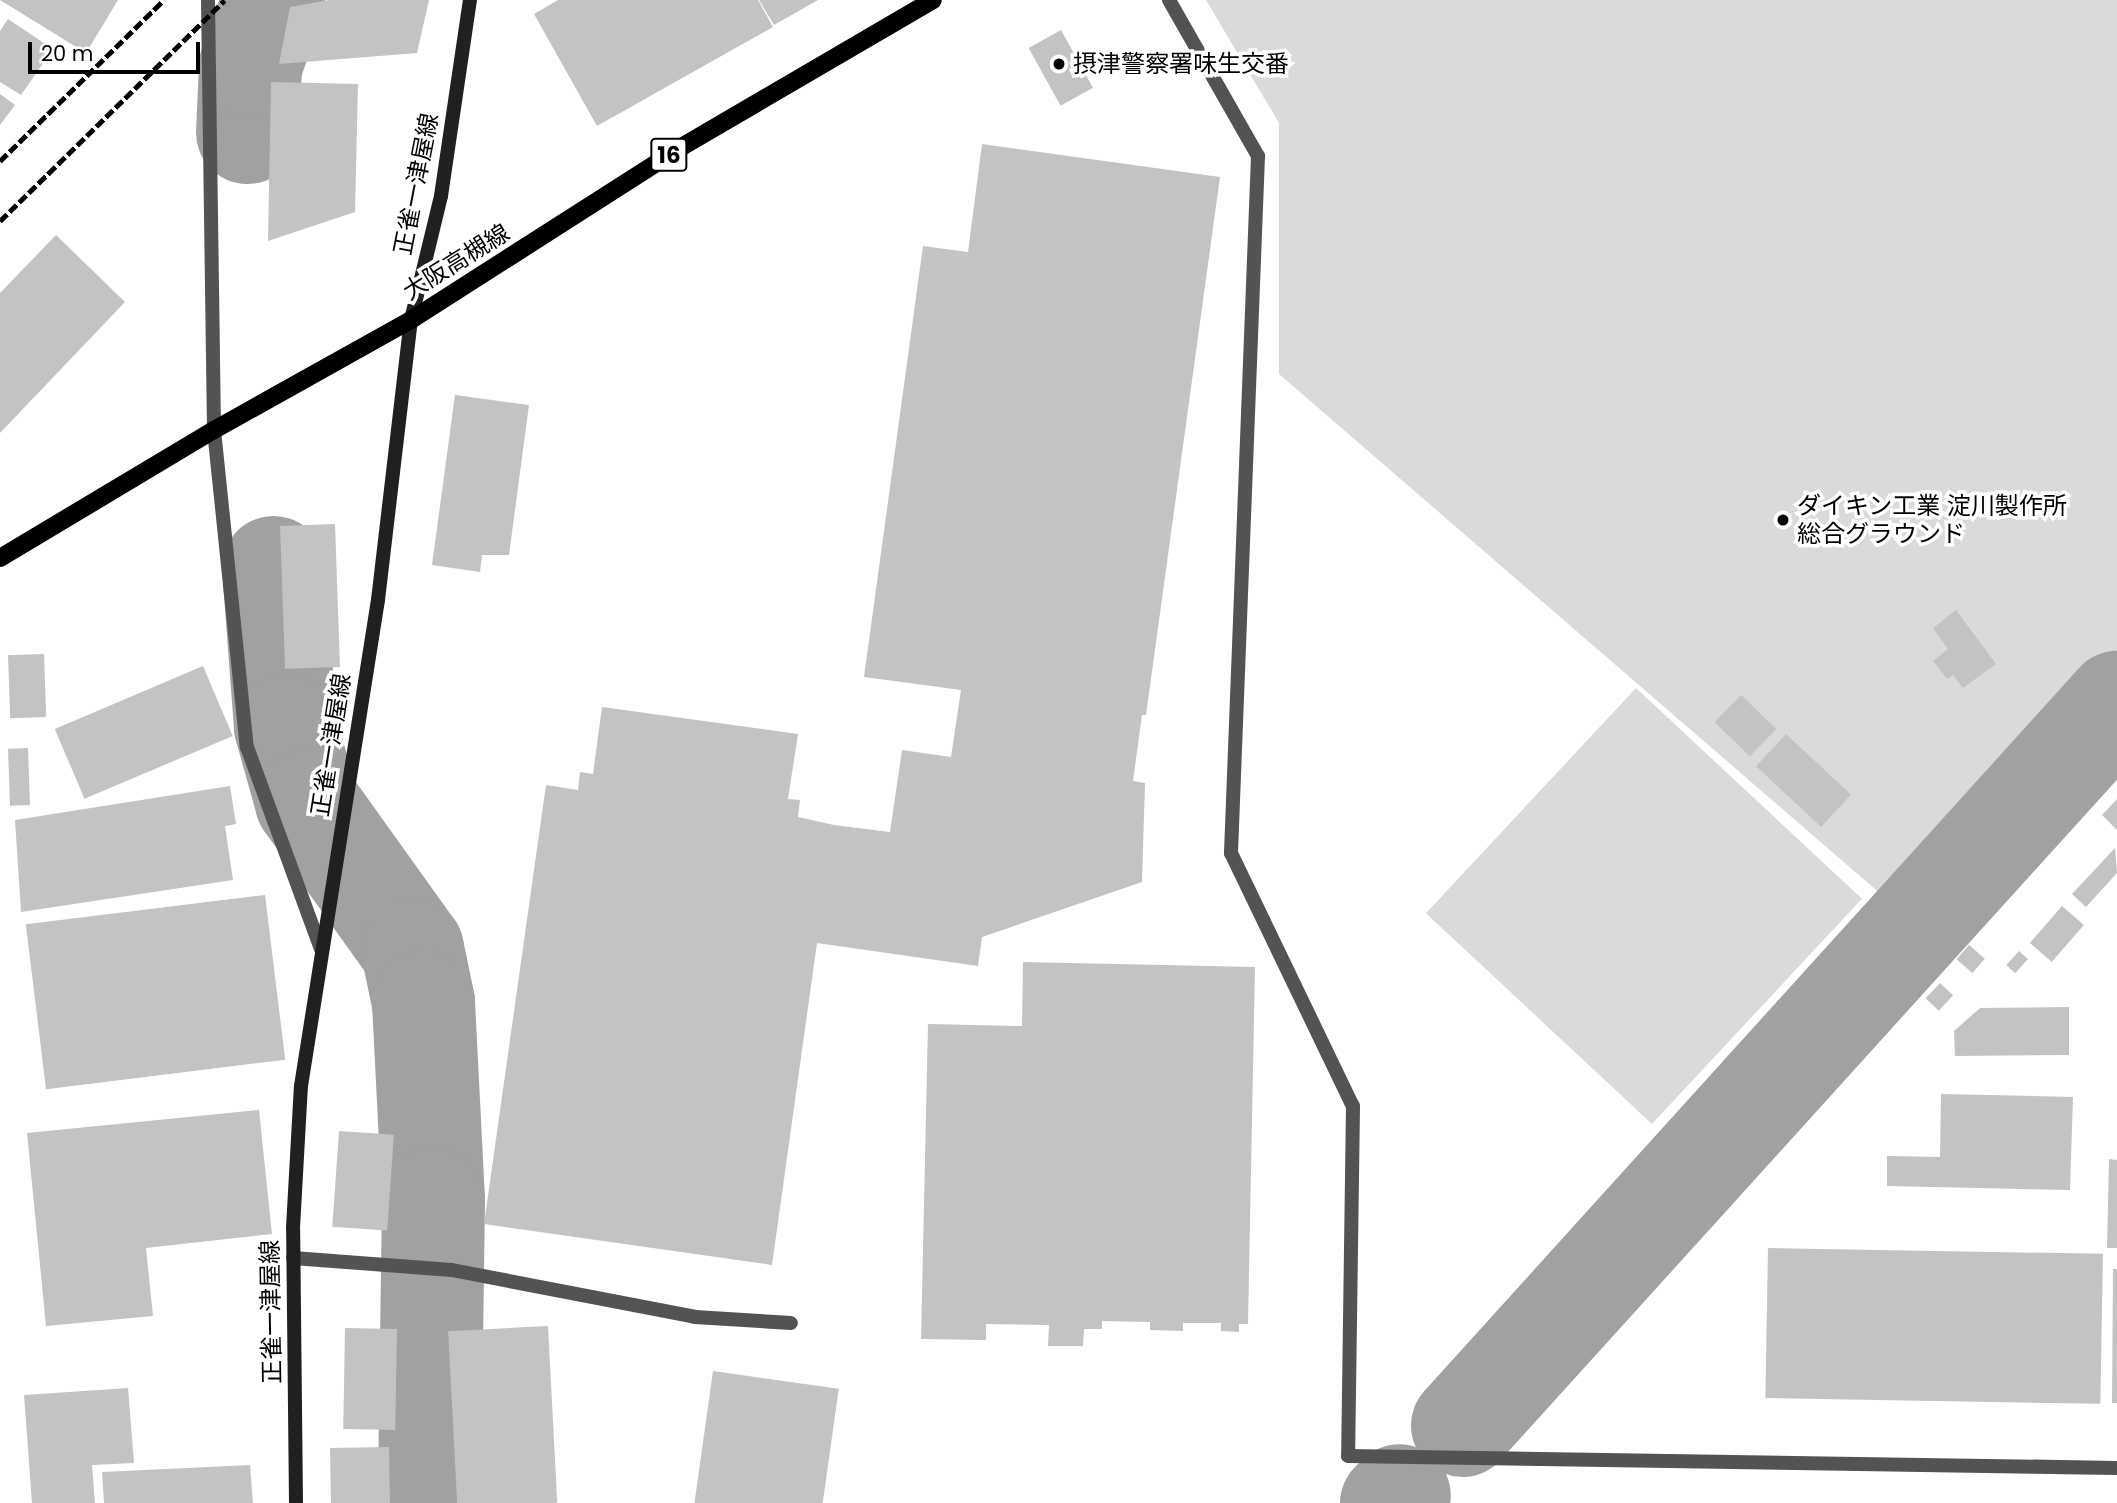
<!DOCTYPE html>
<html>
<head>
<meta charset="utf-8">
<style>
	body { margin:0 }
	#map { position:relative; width:2117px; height:1503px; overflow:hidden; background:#fff; font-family:Poppins,"Noto Sans JP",sans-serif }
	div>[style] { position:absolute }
	.green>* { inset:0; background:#dadada; transform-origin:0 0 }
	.river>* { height:103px; margin:-51.5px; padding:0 51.5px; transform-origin:51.5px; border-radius:51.5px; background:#a1a1a1 }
	.building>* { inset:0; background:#c3c3c3; transform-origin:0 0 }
	.lane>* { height:14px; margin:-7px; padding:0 7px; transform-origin:7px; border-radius:7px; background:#535353 }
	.street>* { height:14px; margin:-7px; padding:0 7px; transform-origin:7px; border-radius:7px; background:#535353 }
	.secondary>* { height:14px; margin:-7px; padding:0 7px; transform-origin:7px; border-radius:7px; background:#202020 }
	.primary>* { height:18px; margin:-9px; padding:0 9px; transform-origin:9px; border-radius:9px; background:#000 }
	.rail>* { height:5px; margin-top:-2.5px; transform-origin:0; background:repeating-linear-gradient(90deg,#000 0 10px,transparent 0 13.5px) }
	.dots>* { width:19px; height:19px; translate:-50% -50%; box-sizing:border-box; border:4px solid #fff; border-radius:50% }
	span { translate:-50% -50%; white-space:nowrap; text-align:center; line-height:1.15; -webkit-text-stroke:7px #fff; paint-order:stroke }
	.shield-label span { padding:2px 5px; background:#fff; border:2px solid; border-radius:5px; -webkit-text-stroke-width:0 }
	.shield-label { font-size:23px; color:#000; font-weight:700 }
	.poi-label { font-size:24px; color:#000 }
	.left { translate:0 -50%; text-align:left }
	.street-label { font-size:24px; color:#000 }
	.scale { position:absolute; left:28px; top:42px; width:172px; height:32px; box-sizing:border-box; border:4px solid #000; border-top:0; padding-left:9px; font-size:21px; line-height:24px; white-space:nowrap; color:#000; -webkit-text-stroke:5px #fff; paint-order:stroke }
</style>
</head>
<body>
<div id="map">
	<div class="green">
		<div style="clip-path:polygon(1206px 0,2117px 0,2117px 667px,1890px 902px,1279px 374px,1279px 123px)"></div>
		<div style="left:1636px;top:688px;width:309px;height:308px;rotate:43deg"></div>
	</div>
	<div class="river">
		<div style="left:247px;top:132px;width:67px;rotate:-87.4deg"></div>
		<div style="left:250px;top:65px;width:69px;rotate:-70.5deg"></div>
		<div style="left:273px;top:567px;width:159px;rotate:85.7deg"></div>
		<div style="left:285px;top:726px;width:78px;rotate:74.4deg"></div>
		<div style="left:306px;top:801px;width:182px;rotate:54.4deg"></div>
		<div style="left:412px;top:949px;width:54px;rotate:78.3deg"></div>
		<div style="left:423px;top:1002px;width:197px;rotate:87.1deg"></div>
		<div style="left:433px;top:1199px;width:304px;rotate:90.8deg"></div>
		<div style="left:1462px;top:1425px;width:976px;rotate:-47.83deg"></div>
		<div style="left:1391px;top:1503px;width:11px;rotate:-45deg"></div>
	</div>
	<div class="building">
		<div style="clip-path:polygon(0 0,118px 0,86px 53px)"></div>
		<div style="clip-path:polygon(329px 0,429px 0,417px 53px,279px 64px,290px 7px)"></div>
		<div style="clip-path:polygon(558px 0,758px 0,773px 27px,597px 126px,534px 14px)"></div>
		<div style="clip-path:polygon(759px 0,818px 0,774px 25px)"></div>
		<div style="clip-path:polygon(8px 19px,53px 49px,21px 95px,0 82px,0 31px)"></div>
		<div style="left:1061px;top:30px;width:66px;height:37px;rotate:61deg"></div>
		<div style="clip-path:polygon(271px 82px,358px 84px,355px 212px,268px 241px)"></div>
		<div style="clip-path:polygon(0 94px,15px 105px,0 125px)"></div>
		<div style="clip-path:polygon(982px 144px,1220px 177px,1146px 715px,1142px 715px,1133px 781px,1145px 783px,1142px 882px,982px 937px,978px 966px,817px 943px,772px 1265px,484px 1224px,546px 785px,578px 790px,580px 772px,593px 774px,602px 707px,798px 734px,788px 799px,800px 800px,798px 817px,834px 825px,890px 832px,902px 750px,951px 757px,961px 690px,864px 677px,923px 246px,968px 252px)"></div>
		<div style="clip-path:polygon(56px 235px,125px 302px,0 433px,0 293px)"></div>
		<div style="clip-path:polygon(455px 395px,529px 405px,509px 555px,482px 555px,480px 572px,432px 565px)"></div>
		<div style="left:335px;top:524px;width:143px;height:55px;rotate:88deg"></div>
		<div style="clip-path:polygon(1956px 610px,1996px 664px,1963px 688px,1953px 675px,1947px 679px,1933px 661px,1948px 649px,1933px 628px)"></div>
		<div style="left:44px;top:654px;width:63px;height:36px;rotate:88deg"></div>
		<div style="left:203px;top:666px;width:76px;height:161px;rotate:67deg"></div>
		<div style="left:1741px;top:695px;width:49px;height:38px;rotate:44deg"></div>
		<div style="left:1786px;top:734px;width:89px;height:44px;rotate:43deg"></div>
		<div style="left:28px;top:748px;width:57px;height:20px;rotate:88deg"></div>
		<div style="clip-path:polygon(230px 786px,236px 824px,225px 826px,233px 880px,21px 912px,15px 820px)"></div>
		<div style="clip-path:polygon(2117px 799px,2117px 830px,2102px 815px)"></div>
		<div style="clip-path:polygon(2115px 848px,2117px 873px,2086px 907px,2072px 894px)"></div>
		<div style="left:265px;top:895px;width:166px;height:241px;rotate:83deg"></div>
		<div style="left:2062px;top:906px;width:29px;height:49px;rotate:41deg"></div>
		<div style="left:1969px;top:945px;width:21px;height:19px;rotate:41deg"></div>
		<div style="left:2019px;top:951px;width:12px;height:19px;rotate:42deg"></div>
		<div style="clip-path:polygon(1023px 962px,1255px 967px,1248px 1324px,1239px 1324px,1239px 1332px,1221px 1331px,1221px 1323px,1183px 1323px,1183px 1331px,1150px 1330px,1150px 1322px,1102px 1321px,1102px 1329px,1084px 1329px,1083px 1346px,1048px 1346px,1049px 1325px,986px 1324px,986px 1340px,921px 1339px,928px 1024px,1022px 1026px)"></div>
		<div style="left:1940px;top:983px;width:18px;height:21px;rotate:43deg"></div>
		<div style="clip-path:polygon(2069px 1007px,2069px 1055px,1955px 1056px,1954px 1031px,1980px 1008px)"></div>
		<div style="clip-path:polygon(1941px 1094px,2073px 1097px,2070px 1190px,1887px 1186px,1887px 1156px,1940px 1157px)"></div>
		<div style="clip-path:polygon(259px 1110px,272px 1234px,146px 1248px,153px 1316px,46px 1326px,27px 1133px)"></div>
		<div style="left:339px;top:1131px;width:55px;height:96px;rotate:4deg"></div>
		<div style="clip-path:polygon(2109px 1159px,2117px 1160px,2117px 1248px,2107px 1248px)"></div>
		<div style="left:1768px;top:1248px;width:335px;height:150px;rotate:1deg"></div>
		<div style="clip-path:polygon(2113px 1269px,2117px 1269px,2117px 1403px,2112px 1403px)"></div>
		<div style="left:548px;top:1326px;width:177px;height:100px;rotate:87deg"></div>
		<div style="left:345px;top:1328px;width:52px;height:101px;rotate:1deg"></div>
		<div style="left:713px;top:1371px;width:127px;height:133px;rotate:8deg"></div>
		<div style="clip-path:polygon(128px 1388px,134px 1463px,92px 1465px,95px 1503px,32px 1503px,24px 1395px)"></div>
		<div style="left:389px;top:1447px;width:56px;height:59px;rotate:89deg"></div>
		<div style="clip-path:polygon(250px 1465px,253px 1503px,104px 1503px,102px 1472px)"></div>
	</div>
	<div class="lane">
		<div style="left:1169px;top:0;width:180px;rotate:60.3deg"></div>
		<div style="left:1258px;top:156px;width:698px;rotate:92.22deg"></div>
		<div style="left:1231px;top:853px;width:281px;rotate:64.3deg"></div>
		<div style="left:1353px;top:1106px;width:350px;rotate:90.8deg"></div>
		<div style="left:1348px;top:1456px;width:769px;rotate:0.89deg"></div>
	</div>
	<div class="street">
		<div style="left:208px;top:0;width:430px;rotate:89.2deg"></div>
		<div style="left:214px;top:430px;width:319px;rotate:84.1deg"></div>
		<div style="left:247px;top:747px;width:215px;rotate:69.9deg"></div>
		<div style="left:293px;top:1258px;width:159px;rotate:4.3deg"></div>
		<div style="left:452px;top:1270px;width:248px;rotate:10.9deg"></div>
		<div style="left:695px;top:1317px;width:96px;rotate:3.6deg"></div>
	</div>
	<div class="secondary">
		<div style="left:296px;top:1503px;width:275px;rotate:-90.6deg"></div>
		<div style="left:293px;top:1228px;width:142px;rotate:-86.8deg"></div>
		<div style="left:301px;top:1086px;width:492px;rotate:-81deg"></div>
		<div style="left:378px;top:600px;width:282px;rotate:-83.3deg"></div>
		<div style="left:411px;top:320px;width:128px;rotate:-76.4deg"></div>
		<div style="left:441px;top:196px;width:198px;rotate:-81.6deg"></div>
	</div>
	<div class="primary">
		<div style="left:0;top:558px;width:249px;rotate:-30.9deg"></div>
		<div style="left:214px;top:430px;width:226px;rotate:-29.2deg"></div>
		<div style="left:411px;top:320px;width:317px;rotate:-32.6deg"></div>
		<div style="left:678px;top:149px;width:295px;rotate:-30.3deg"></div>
	</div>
	<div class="rail">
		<div style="left:0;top:161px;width:230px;rotate:-44.5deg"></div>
		<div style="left:0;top:221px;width:315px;rotate:-44.5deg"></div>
	</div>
	<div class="dots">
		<div style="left:1059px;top:64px;background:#000"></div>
		<div style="left:1783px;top:520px;background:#000"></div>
	</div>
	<div class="shield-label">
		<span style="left:669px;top:155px">16</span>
	</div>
	<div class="poi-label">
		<span class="left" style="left:1073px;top:64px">摂津警察署味生交番</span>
		<span class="left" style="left:1797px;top:520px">ダイキン工業 淀川製作所<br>総合グラウンド</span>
	</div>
	<div class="street-label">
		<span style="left:416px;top:184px;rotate:-79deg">正雀一津屋線</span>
		<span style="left:456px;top:262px;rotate:-32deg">大阪高槻線</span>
		<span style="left:331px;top:745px;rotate:-81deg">正雀一津屋線</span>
		<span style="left:271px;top:1312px;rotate:-91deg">正雀一津屋線</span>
	</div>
	<div class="scale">20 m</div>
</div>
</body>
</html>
